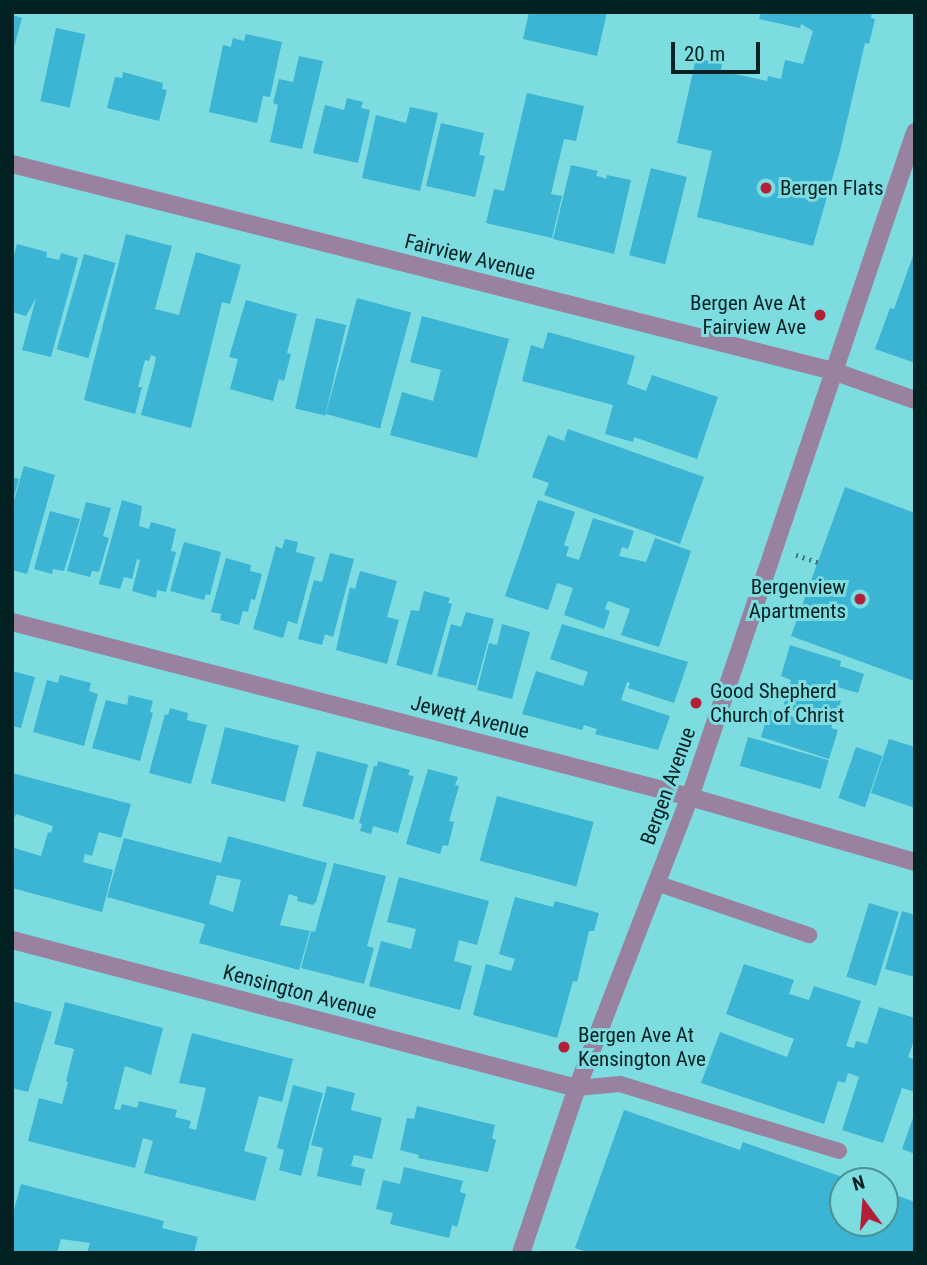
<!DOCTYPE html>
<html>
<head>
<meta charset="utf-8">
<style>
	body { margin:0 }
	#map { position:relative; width:927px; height:1265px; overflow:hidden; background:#7ddce0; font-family:"Roboto Condensed",sans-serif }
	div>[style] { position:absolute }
	.building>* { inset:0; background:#3cb4d3; transform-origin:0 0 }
	.path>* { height:4.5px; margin-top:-2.25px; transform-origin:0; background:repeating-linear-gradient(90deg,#3a7678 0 2px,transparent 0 7px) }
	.service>* { height:16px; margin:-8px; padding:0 8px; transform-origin:8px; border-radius:8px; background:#99829f }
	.minor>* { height:18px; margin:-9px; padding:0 9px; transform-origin:9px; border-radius:9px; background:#99829f }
	.tertiary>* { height:18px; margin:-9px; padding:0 9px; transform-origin:9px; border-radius:9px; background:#99829f }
	.dots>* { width:19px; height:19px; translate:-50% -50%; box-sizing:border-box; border:4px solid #7ddce0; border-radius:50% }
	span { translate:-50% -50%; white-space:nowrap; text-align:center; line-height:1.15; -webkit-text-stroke:6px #7ddce0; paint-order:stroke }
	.poi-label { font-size:21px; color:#022122 }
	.left { translate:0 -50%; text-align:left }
	.right { translate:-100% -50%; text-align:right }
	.street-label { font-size:21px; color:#022122 }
	.frame { position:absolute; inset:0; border:14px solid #022122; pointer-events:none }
	.north { position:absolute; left:829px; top:1167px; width:70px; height:70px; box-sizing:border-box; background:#7ddce0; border:2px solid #4c9194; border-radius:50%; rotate:344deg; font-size:19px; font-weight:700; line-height:28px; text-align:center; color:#022122 }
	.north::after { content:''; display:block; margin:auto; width:24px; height:32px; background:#b21f37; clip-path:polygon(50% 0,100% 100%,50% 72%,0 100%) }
	.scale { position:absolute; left:671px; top:42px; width:89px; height:32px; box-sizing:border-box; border:4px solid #022122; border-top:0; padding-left:9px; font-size:21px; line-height:24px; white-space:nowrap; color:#022122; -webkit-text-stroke:5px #7ddce0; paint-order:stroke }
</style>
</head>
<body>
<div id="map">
	<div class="building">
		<div style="clip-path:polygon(529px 12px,607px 12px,597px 56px,523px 39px)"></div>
		<div style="clip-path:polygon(761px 12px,872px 12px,871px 18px,875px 19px,869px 44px,865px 43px,840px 151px,813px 246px,697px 217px,712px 151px,677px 143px,696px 58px,722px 64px,721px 71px,767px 81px,768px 76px,781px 79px,785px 60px,803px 64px,813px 31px,801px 24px,800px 28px,759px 19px)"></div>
		<div style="clip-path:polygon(12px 15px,22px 18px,13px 51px,12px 51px)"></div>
		<div style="left:56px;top:28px;width:30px;height:75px;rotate:12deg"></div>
		<div style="clip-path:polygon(246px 34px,282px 42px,270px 97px,263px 96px,257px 123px,209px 112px,223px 45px,231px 47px,233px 38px,244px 41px)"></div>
		<div style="clip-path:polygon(299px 56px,323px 61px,302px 149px,270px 142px,278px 105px,273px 103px,279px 79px,293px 82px)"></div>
		<div style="clip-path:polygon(123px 72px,163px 83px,162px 89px,167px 90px,159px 121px,107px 108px,115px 77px,122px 78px)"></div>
		<div style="clip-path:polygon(527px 93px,584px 106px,576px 141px,564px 139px,551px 194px,562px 196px,552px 238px,486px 223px,494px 189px,504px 191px)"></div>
		<div style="clip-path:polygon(347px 98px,363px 102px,361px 108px,370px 110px,358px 163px,313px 153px,325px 105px,344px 110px)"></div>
		<div style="clip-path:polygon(410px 107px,438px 113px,420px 191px,362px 178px,376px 115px,406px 123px)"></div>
		<div style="clip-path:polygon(441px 123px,484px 133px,479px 155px,485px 156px,475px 197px,426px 186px)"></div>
		<div style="clip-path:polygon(571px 165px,598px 171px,596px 176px,601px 177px,606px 179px,607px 175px,631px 180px,614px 254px,553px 239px)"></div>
		<div style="left:651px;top:168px;width:37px;height:90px;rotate:14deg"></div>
		<div style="clip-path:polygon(126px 234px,172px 246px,155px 309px,179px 315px,196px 252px,241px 265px,230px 304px,222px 302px,191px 428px,141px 415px,155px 363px,156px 357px,151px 355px,149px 361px,145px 360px,138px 387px,142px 387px,135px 414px,84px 400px)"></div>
		<div style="clip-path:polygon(17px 244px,47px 252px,46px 257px,59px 260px,61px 253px,78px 258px,51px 357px,22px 350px,36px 298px,26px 316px,12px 312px,12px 262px)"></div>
		<div style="clip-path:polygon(914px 253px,915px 253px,915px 363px,875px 349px,890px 308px,894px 309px)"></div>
		<div style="left:84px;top:254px;width:33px;height:99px;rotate:16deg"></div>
		<div style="left:357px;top:298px;width:56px;height:120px;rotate:15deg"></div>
		<div style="clip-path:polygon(246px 300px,297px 314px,287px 353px,291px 354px,284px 381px,279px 379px,273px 401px,230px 389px,238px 359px,229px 357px)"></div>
		<div style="clip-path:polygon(422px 316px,509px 339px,477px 458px,390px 435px,402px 392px,433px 401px,441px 370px,410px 362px)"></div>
		<div style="left:316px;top:318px;width:31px;height:93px;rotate:13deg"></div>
		<div style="clip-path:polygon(548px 332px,635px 356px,627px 384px,646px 391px,652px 375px,718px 397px,697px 459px,634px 437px,633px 442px,605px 434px,613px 405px,522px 381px,531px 345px,543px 349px)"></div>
		<div style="clip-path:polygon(568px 429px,704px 477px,680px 544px,544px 495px,549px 483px,532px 477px,548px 435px,564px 441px)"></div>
		<div style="clip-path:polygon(24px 466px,55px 475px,27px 574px,12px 570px,12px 507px)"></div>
		<div style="clip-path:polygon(12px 477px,19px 479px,13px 500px,12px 500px)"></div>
		<div style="clip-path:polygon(845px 487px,915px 513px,914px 681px,791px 636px)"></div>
		<div style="clip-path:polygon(122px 500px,142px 506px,139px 526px,149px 529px,151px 522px,176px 529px,171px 551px,176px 552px,166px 592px,157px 590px,156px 598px,132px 591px,140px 560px,137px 559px,132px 579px,124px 577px,120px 589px,99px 584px)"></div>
		<div style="clip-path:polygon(538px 500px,575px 512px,564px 545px,569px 547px,566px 556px,579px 560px,593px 518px,634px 531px,628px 549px,622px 547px,619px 556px,646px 562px,655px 538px,691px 551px,659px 647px,621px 635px,630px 609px,608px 601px,605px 609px,610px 611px,604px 629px,564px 615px,573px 588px,557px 583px,548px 610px,505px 596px)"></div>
		<div style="clip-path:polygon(86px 502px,111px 508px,103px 536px,109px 538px,99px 572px,92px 571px,90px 577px,67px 571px)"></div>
		<div style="clip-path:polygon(50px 511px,80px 519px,64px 571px,53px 569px,52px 574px,34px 569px)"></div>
		<div style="clip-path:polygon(285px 539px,298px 542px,296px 552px,315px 557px,297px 624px,288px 621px,283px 638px,253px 629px,276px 546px,282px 549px)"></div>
		<div style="clip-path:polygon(184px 542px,221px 552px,210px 595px,206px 594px,204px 600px,170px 591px)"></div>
		<div style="clip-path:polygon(330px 553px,354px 559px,333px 637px,325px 634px,322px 645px,298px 639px,314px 580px,322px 582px)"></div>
		<div style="clip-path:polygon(226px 558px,251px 565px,250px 571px,262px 574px,255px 600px,251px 599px,248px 612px,243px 611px,239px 625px,220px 620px,221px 614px,211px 612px)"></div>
		<div style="clip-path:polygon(360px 571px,397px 581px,387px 617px,399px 620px,387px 664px,336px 650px,350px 587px,355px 589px)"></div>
		<div style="clip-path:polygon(424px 591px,450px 598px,448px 603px,452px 604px,432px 675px,396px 665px,411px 610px,419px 611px)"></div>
		<div style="clip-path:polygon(466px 612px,494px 619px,476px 686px,437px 676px,451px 624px,461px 627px)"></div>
		<div style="clip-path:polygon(502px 624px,530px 632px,512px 699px,477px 690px,489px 643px,497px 645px)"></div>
		<div style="clip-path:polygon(562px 624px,688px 662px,674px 703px,628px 688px,630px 683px,627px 682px,621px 700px,670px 716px,658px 750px,595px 734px,597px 729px,584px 725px,582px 730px,522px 714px,536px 671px,583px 686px,588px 672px,550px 659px)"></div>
		<div style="clip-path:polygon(790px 645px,841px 661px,840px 666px,864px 674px,858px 693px,834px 686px,831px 698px,841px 701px,831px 728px,838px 730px,829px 759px,761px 737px,769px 710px,808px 721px,809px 716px,786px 709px,784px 704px,791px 680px,781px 676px)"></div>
		<div style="clip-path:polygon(12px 671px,35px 677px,21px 728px,12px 726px)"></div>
		<div style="clip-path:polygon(60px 675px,91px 683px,89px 691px,98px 694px,84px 746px,33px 732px,47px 680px,58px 683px)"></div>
		<div style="clip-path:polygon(129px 695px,153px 701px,150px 712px,153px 713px,140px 761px,92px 748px,106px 700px,127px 705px)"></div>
		<div style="clip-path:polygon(170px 708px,188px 713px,187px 720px,207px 725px,191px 784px,149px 773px,165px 714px,168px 715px)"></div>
		<div style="left:225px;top:727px;width:76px;height:58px;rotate:14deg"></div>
		<div style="left:748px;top:737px;width:84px;height:30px;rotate:16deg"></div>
		<div style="clip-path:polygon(889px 739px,915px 747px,915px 808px,871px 793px)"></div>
		<div style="left:856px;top:747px;width:28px;height:54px;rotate:19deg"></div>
		<div style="left:317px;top:751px;width:53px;height:57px;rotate:15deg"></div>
		<div style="clip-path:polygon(378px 761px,410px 770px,408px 775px,414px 776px,398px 833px,373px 826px,371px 834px,360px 831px,362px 824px,359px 823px,374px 766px,377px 766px)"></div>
		<div style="clip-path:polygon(428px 769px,458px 777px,455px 785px,459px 786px,449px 821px,454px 822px,448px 846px,443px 845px,440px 854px,406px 844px)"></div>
		<div style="clip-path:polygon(12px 773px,131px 804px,121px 838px,99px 832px,92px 856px,85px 854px,83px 862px,113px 870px,102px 912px,12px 888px,14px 848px,41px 856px,48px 832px,51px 833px,53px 826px,16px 814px,12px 823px)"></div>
		<div style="left:497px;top:796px;width:100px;height:67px;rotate:15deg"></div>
		<div style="clip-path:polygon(evenodd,228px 836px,327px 863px,316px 902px,313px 905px,297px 901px,298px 897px,289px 894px,280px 925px,310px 931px,299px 970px,199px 943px,205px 924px,107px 897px,124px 838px,221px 863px,228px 836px,217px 875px,241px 880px,233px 912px,209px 904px,217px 875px)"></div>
		<div style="clip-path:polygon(334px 863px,386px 876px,367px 946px,374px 948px,364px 984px,301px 968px,311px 931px,315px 932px)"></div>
		<div style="clip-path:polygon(399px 877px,489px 901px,477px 945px,459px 940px,454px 961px,472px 966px,460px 1010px,369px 986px,381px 941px,411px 949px,416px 929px,387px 922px)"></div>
		<div style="clip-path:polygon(515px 897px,553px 907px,555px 901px,599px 913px,594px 931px,589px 931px,577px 982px,573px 981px,557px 1038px,473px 1015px,486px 964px,511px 971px,515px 959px,499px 954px)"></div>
		<div style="left:869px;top:903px;width:31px;height:77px;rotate:17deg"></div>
		<div style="clip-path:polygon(902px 911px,915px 915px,915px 977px,885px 969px)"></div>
		<div style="clip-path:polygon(744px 964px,794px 980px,789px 994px,809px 1000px,814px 986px,861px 1001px,846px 1046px,854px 1048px,856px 1041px,867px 1044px,879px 1007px,915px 1018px,915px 1038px,908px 1057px,915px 1060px,915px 1092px,902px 1088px,883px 1143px,842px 1130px,859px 1077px,848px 1073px,845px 1083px,838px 1081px,824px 1124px,701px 1083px,720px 1032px,787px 1057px,794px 1039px,726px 1014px)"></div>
		<div style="clip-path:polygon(12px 1001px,52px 1012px,28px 1092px,12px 1088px)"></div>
		<div style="clip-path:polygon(65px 1002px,163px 1028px,151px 1075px,125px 1066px,114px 1109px,120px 1110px,122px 1104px,137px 1108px,139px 1101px,177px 1110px,175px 1117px,191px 1121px,189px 1128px,196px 1130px,206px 1088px,179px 1083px,192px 1033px,293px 1059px,282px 1102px,259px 1096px,244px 1151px,267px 1157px,255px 1201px,144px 1173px,153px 1141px,143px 1138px,135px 1168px,28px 1141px,39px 1098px,62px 1104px,68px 1082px,66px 1081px,74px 1049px,54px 1044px)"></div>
		<div style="clip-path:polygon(293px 1085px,323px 1093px,301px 1176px,279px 1170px,284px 1150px,277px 1148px)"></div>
		<div style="clip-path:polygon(327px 1086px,355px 1093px,351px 1110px,382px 1118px,372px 1159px,354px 1155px,351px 1166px,365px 1169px,361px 1186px,317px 1176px,323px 1148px,311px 1145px)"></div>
		<div style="clip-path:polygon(417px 1106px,495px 1125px,492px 1138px,496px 1140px,488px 1172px,418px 1158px,419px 1155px,400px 1150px,407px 1118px,414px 1119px)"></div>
		<div style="clip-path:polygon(624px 1110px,740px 1150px,743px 1142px,854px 1181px,843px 1181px,843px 1223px,885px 1223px,885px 1191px,915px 1202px,915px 1253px,590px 1253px,575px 1248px)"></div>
		<div style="clip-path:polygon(915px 1112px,915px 1154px,902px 1149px)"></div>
		<div style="clip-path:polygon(404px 1167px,463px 1181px,460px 1192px,466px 1194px,457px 1227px,452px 1225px,449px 1238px,390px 1224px,393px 1213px,376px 1209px,383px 1180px,400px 1184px)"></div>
		<div style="clip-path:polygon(21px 1184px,164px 1221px,162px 1228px,198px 1237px,194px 1253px,87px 1253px,90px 1243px,61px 1239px,57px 1253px,12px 1253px,12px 1217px)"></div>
	</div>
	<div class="path">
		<div style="left:796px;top:555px;width:23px;rotate:18deg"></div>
	</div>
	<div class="service">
		<div style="left:656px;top:883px;width:162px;rotate:18.8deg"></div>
		<div style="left:577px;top:1088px;width:43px;rotate:-5.3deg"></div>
		<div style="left:620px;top:1084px;width:229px;rotate:17deg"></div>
	</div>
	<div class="minor">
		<div style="left:12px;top:164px;width:847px;rotate:14.15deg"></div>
		<div style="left:833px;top:371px;width:87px;rotate:19.5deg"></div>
		<div style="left:12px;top:622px;width:700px;rotate:14.47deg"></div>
		<div style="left:690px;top:797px;width:234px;rotate:16.1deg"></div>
		<div style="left:12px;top:940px;width:584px;rotate:14.68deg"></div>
	</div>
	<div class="tertiary">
		<div style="left:521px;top:1253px;width:174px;rotate:-71.3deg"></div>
		<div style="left:577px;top:1088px;width:312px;rotate:-68.8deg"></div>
		<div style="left:690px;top:797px;width:702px;rotate:-71.31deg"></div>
	</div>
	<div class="dots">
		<div style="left:766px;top:188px;background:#b21f37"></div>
		<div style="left:820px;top:315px;background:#b21f37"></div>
		<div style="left:860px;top:599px;background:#b21f37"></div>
		<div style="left:696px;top:703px;background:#b21f37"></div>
		<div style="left:564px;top:1047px;background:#b21f37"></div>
	</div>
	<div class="poi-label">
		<span class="left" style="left:780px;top:188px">Bergen Flats</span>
		<span class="right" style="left:806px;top:315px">Bergen Ave At<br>Fairview Ave</span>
		<span class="right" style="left:846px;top:599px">Bergenview<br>Apartments</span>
		<span class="left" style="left:710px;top:703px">Good Shepherd<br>Church of Christ</span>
		<span class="left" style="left:578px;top:1047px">Bergen Ave At<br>Kensington Ave</span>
	</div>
	<div class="street-label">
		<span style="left:470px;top:257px;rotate:14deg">Fairview Avenue</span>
		<span style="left:470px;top:717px;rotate:14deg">Jewett Avenue</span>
		<span style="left:668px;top:786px;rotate:-70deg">Bergen Avenue</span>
		<span style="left:300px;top:992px;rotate:15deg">Kensington Avenue</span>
	</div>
	<div class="frame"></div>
	<div class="north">N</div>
	<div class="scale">20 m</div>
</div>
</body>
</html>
